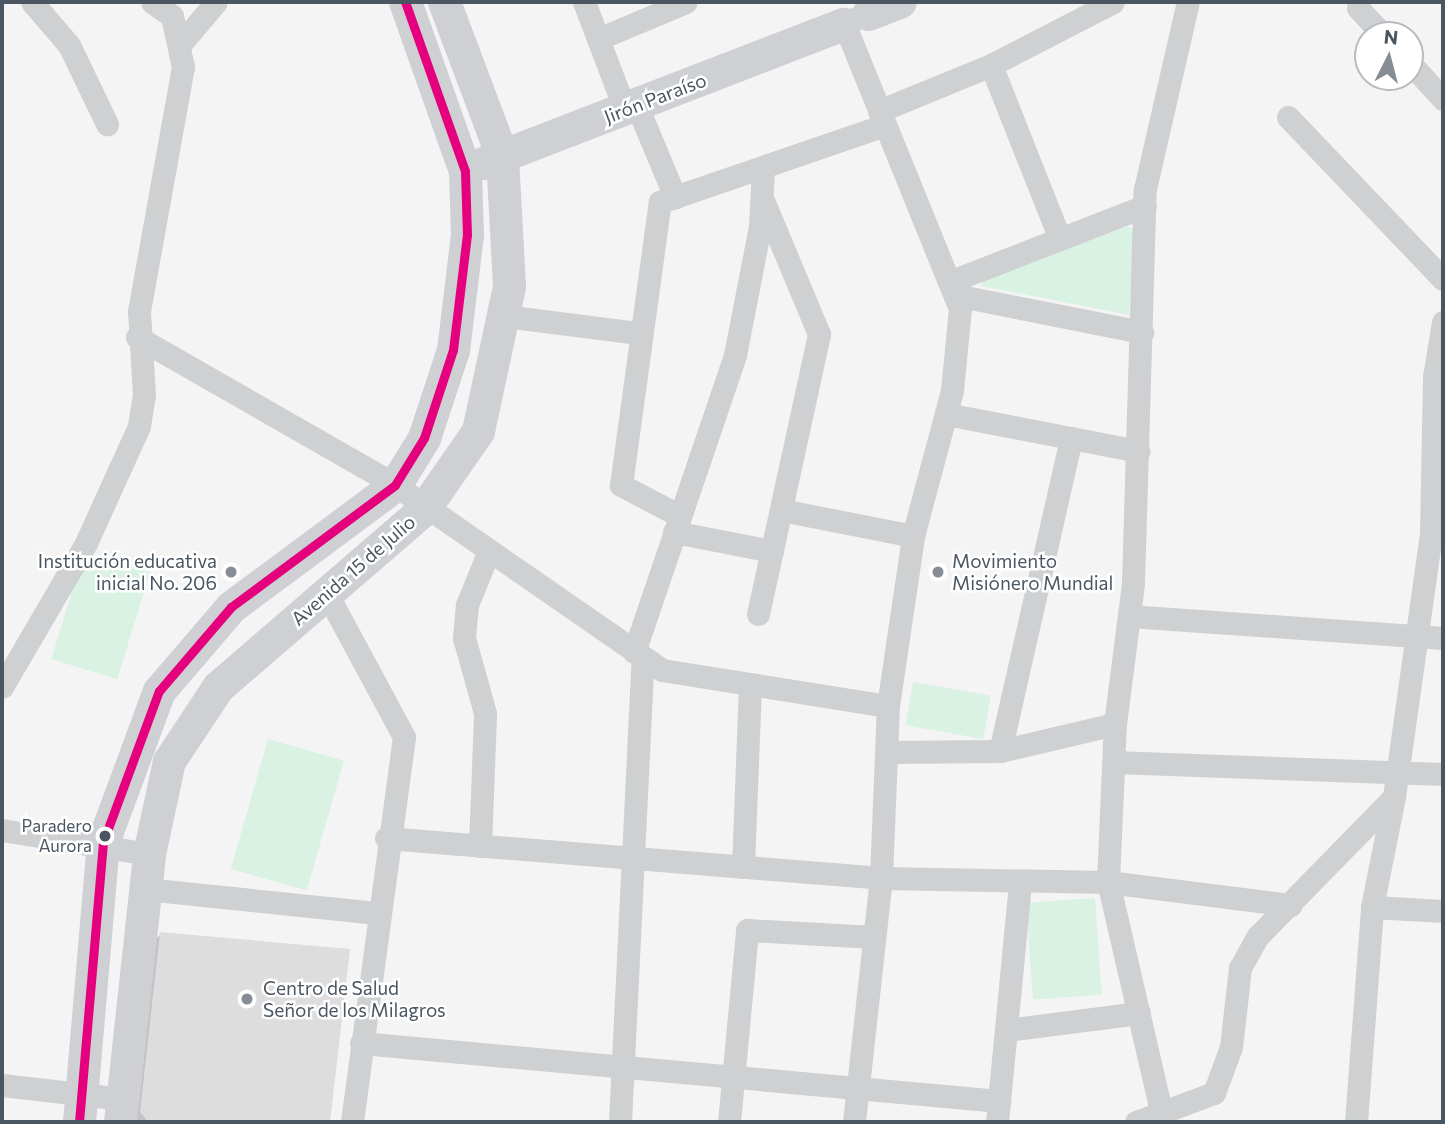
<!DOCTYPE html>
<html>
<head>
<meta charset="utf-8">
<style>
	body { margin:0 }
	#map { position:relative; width:1445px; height:1124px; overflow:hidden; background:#f4f4f4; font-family:Commissioner,sans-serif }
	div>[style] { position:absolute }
	.green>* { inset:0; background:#d9f2e3; transform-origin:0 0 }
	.shadow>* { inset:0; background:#0003 }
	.building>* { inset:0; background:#ddddde }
	.street>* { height:23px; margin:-11.5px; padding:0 11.5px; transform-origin:11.5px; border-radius:11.5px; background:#ced0d2 }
	.secondary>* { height:33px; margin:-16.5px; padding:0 16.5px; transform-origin:16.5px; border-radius:16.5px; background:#ced0d4 }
	.bus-1>* { height:9px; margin:-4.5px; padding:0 4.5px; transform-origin:4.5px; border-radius:4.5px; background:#e5007d }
	.dots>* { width:19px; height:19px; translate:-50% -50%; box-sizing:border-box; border:4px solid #fff; border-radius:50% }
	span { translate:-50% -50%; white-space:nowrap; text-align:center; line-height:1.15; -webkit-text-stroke:5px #fff; paint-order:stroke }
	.bus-label { font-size:17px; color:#4a5661 }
	.right { translate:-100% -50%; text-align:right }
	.street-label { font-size:19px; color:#4a5661 }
	.poi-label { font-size:19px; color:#4a5661 }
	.left { translate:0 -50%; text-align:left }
	.frame { position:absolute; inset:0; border:4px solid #4a5661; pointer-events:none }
	.north { position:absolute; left:1354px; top:21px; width:70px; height:70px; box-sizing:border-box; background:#fff; border:2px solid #b7bbc0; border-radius:50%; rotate:6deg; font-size:19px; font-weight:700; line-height:28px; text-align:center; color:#4a5661 }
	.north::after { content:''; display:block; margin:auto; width:24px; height:32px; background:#868d94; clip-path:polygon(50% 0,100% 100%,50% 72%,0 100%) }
</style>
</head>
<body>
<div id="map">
	<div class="green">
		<div style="clip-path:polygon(1127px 227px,1134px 229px,1129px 315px,981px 286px,986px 273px)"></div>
		<div style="left:84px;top:552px;width:69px;height:112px;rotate:17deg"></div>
		<div style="left:913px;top:682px;width:79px;height:44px;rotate:10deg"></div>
		<div style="left:268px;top:739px;width:79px;height:135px;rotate:16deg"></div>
		<div style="left:1095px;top:898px;width:97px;height:69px;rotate:86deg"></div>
	</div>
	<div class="shadow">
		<div style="clip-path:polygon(161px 934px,348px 951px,328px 1122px,128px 1122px,147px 947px)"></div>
	</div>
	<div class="building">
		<div style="clip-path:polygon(160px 932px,350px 949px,330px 1122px,148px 1122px,140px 1112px)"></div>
	</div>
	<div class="street">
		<div style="left:32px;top:2px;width:57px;rotate:49.3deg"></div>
		<div style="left:69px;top:45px;width:88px;rotate:64.3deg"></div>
		<div style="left:584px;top:2px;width:116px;rotate:69.2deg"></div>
		<div style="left:1358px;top:8px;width:37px;rotate:47deg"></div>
		<div style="left:598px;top:39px;width:95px;rotate:-22.8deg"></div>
		<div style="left:182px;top:42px;width:52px;rotate:-49.6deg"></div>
		<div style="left:1410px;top:63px;width:49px;rotate:47.5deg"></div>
		<div style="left:991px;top:65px;width:187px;rotate:68.4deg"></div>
		<div style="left:637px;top:106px;width:99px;rotate:67.3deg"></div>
		<div style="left:879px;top:111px;width:121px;rotate:-22.3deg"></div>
		<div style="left:991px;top:65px;width:137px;rotate:-27.3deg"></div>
		<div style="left:1288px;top:117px;width:224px;rotate:46.3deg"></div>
		<div style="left:949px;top:282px;width:210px;rotate:-21.2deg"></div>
		<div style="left:955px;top:295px;width:191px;rotate:11.2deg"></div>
		<div style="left:504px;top:316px;width:136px;rotate:7.2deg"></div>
		<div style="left:137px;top:337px;width:297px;rotate:29.8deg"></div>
		<div style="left:395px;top:485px;width:325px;rotate:34.7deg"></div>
		<div style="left:662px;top:670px;width:229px;rotate:9.1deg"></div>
		<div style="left:946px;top:414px;width:196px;rotate:10.9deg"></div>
		<div style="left:781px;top:510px;width:135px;rotate:11.1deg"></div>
		<div style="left:680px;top:516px;width:67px;rotate:-152.3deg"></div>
		<div style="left:621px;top:485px;width:286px;rotate:-82.2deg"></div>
		<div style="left:660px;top:202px;width:238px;rotate:-18.9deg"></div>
		<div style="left:674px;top:532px;width:100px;rotate:11deg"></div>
		<div style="left:326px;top:592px;width:165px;rotate:61.7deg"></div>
		<div style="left:404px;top:737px;width:388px;rotate:97.7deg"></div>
		<div style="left:758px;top:614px;width:287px;rotate:-77.7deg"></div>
		<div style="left:819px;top:334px;width:145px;rotate:-112.7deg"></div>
		<div style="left:1129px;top:616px;width:315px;rotate:4deg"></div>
		<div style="left:634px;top:652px;width:314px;rotate:-71.2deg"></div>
		<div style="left:735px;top:355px;width:131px;rotate:-79deg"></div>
		<div style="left:760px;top:226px;width:58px;rotate:-87deg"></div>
		<div style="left:2px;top:687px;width:167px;rotate:-59.7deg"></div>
		<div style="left:86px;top:543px;width:128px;rotate:-65.6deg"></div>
		<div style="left:139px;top:426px;width:31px;rotate:-81deg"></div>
		<div style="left:144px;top:395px;width:84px;rotate:-93.4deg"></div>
		<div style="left:139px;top:311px;width:248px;rotate:-79.8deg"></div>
		<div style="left:183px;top:67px;width:52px;rotate:-102.2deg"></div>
		<div style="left:172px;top:16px;width:24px;rotate:-145deg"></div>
		<div style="left:1000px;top:751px;width:321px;rotate:-77.2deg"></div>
		<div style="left:888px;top:752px;width:112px;rotate:-0.5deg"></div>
		<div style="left:1000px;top:751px;width:118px;rotate:-13.2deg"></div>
		<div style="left:1114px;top:762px;width:329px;rotate:2.1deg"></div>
		<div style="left:2px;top:830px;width:149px;rotate:9.3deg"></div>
		<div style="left:386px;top:838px;width:497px;rotate:4.6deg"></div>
		<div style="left:881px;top:878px;width:227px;rotate:1deg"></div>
		<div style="left:1108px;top:882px;width:184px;rotate:7.2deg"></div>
		<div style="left:480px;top:846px;width:133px;rotate:-87.8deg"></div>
		<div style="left:485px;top:713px;width:78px;rotate:-105.6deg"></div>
		<div style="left:464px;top:638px;width:33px;rotate:-85deg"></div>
		<div style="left:467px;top:605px;width:56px;rotate:-68deg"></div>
		<div style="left:743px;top:867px;width:183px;rotate:-87.8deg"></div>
		<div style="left:145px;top:889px;width:233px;rotate:5.9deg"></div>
		<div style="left:1372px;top:907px;width:71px;rotate:3.2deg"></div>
		<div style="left:1006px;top:1030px;width:134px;rotate:-7.3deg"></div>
		<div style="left:361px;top:1043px;width:641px;rotate:5.19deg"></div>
		<div style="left:2px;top:1085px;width:122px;rotate:6.6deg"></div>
		<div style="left:1161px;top:1111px;width:235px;rotate:-103deg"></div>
		<div style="left:1108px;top:882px;width:158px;rotate:-87.5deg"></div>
		<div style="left:1115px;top:724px;width:142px;rotate:-82.7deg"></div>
		<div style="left:1133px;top:583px;width:394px;rotate:-88.3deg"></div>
		<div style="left:1145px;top:189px;width:192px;rotate:-77.1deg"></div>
		<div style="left:620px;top:1122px;width:465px;rotate:-87.2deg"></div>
		<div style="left:729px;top:1122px;width:193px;rotate:-84.6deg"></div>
		<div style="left:747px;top:930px;width:127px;rotate:3.2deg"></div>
		<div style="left:854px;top:1122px;width:245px;rotate:-83.7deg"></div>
		<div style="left:881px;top:878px;width:172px;rotate:-87.7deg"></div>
		<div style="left:888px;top:706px;width:172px;rotate:-81.6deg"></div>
		<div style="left:913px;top:536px;width:151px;rotate:-75deg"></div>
		<div style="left:952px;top:390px;width:81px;rotate:-84.4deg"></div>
		<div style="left:960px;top:309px;width:308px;rotate:-112.1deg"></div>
		<div style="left:844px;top:24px;width:14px;rotate:-25deg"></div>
		<div style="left:997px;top:1122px;width:239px;rotate:-84.5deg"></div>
		<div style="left:1136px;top:1122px;width:83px;rotate:-20.4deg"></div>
		<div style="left:1214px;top:1093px;width:49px;rotate:-69.7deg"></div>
		<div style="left:1231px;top:1047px;width:80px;rotate:-83.5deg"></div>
		<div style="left:1240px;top:968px;width:37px;rotate:-61deg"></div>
		<div style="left:1258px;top:936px;width:194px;rotate:-45.6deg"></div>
		<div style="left:1394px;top:797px;width:266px;rotate:-82deg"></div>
		<div style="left:1431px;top:534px;width:157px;rotate:-88.9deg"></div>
		<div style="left:1434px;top:377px;width:56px;rotate:-80.7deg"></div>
		<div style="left:1356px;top:1122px;width:216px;rotate:-85.7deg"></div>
		<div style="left:1372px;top:907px;width:112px;rotate:-78.7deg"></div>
	</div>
	<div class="secondary">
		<div style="left:868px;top:14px;width:34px;rotate:-21deg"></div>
		<div style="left:483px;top:163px;width:387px;rotate:-21.1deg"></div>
		<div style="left:79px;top:1122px;width:281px;rotate:-85.1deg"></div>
		<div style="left:103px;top:842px;width:161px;rotate:-69.7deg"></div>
		<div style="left:159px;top:691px;width:111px;rotate:-49.4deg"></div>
		<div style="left:231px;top:607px;width:204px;rotate:-36.6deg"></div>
		<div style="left:395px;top:485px;width:55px;rotate:-58.3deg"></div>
		<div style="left:424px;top:438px;width:93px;rotate:-71.8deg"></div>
		<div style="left:453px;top:350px;width:116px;rotate:-83.1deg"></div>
		<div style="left:467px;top:235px;width:64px;rotate:-91.8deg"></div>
		<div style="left:465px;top:171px;width:179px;rotate:-109.5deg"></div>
		<div style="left:120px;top:1122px;width:270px;rotate:-83.8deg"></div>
		<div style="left:149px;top:854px;width:95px;rotate:-77.9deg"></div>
		<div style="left:169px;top:761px;width:89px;rotate:-56.5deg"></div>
		<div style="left:218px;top:687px;width:272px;rotate:-40.8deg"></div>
		<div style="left:424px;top:509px;width:95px;rotate:-55.3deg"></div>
		<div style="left:478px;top:431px;width:148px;rotate:-77.9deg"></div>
		<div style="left:509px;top:286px;width:130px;rotate:-93.1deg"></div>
		<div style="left:502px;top:156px;width:165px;rotate:-110.6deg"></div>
	</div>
	<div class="bus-1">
		<div style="left:79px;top:1122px;width:281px;rotate:-85.1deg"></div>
		<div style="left:103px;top:842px;width:161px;rotate:-69.7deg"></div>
		<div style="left:159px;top:691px;width:111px;rotate:-49.4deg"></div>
		<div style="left:231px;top:607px;width:204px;rotate:-36.6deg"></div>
		<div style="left:395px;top:485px;width:55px;rotate:-58.3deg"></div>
		<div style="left:424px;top:438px;width:93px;rotate:-71.8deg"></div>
		<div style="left:453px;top:350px;width:116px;rotate:-83.1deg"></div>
		<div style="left:467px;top:235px;width:64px;rotate:-91.8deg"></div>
		<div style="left:465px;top:171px;width:179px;rotate:-109.5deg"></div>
	</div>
	<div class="dots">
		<div style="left:231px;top:572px;background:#868d94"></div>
		<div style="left:938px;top:572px;background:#868d94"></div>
		<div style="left:105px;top:836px;background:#4a5661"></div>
		<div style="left:247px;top:999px;background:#868d94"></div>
	</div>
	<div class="bus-label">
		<span class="right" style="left:92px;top:836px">Paradero<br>Aurora</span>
	</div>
	<div class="street-label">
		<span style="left:655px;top:98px;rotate:-21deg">Jirón Paraíso</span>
		<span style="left:353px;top:570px;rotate:-41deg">Avenida 15 de Julio</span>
	</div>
	<div class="poi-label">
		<span class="right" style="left:217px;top:572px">Institución educativa<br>inicial No. 206</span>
		<span class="left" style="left:952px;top:572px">Movimiento<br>Misiónero Mundial</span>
		<span class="left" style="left:263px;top:999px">Centro de Salud<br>Señor de los Milagros</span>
	</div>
	<div class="frame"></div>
	<div class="north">N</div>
</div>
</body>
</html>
